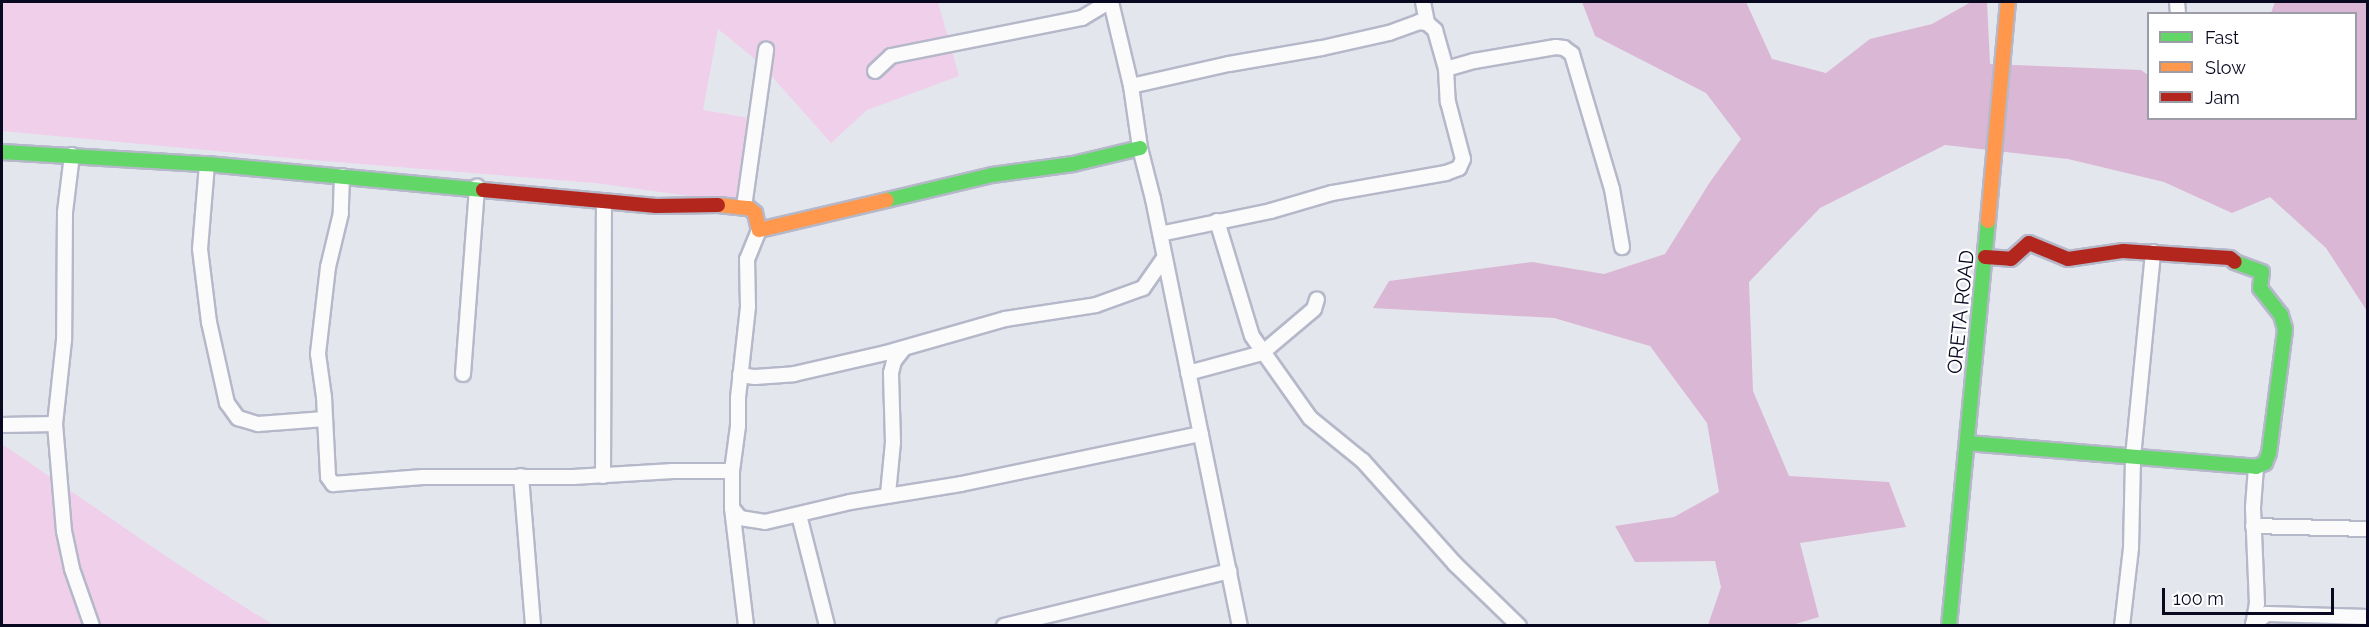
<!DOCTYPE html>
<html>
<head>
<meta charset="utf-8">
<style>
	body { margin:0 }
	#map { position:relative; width:2369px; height:627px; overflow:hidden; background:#e4e6ee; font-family:Raleway,sans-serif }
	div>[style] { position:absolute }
	.green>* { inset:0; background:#f0cfeb }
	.forest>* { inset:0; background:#dab7d4 }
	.roads { filter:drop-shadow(2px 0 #b5b8c9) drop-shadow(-2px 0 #b5b8c9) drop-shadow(0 2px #b5b8c9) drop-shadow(0 -2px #b5b8c9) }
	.street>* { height:14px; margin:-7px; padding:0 7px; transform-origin:7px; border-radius:7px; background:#fbfbfc }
	.fast>* { height:14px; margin:-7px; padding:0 7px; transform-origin:7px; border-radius:7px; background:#63d668 }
	.slow>* { height:14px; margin:-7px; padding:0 7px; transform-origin:7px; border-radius:7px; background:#ff974d }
	.jam>* { height:14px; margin:-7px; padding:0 7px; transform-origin:7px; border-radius:7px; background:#b3261e }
	span { translate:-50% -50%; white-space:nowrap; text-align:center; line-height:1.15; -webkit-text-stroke:4.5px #fff; paint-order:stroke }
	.street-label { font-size:20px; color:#080821 }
	.frame { position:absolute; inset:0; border:3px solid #080821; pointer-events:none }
	.legend { position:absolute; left:2147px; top:12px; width:210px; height:108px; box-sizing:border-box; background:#fff; border:2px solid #9c9ca6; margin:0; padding:8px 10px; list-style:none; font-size:18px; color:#080821 }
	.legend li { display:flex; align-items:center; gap:12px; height:30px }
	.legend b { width:30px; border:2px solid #9c9ca6 }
	.scale { position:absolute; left:2162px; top:588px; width:172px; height:27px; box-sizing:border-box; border:3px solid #080821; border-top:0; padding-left:8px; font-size:18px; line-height:21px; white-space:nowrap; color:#080821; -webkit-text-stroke:4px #fff; paint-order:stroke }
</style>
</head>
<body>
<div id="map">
	<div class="green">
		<div style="clip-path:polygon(2px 2px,938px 2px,959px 76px,867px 110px,831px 143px,761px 64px,718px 29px,703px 110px,755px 119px,755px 205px,595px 183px,311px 160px,2px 131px)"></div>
		<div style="clip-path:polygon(2px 444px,179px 565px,273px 625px,2px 625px)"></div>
	</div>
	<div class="forest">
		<div style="clip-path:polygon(1582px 2px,1746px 2px,1772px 59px,1826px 73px,1870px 39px,1932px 24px,1971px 2px,1987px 2px,1990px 64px,2141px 70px,2148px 75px,2148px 118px,2356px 118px,2356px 14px,2271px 13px,2275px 2px,2367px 2px,2367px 311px,2326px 248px,2270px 197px,2232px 213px,2164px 182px,2068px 159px,1945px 145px,1820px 208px,1749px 282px,1753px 391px,1789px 476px,1889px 482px,1906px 527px,1800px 543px,1819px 617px,1792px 625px,1708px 625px,1721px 587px,1715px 561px,1635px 562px,1615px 526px,1674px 517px,1719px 492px,1707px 423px,1650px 346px,1554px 318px,1373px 308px,1389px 281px,1532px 262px,1604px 274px,1665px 254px,1710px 182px,1741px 139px,1706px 93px,1595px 36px)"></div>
	</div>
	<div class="roads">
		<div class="street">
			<div style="left:1111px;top:2px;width:86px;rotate:76.6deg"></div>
			<div style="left:1131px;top:86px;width:63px;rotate:81.7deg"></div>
			<div style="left:1140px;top:148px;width:53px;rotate:75.7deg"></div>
			<div style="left:1153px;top:199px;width:436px;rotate:78.5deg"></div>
			<div style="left:1423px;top:2px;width:21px;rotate:79deg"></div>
			<div style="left:2177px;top:2px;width:12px;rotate:85deg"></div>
			<div style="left:1446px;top:69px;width:29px;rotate:-16deg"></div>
			<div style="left:1474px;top:61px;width:83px;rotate:-9.7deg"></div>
			<div style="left:1556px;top:47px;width:8px;rotate:7deg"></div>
			<div style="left:1564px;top:48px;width:10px;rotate:37deg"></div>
			<div style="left:1572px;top:54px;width:141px;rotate:73.5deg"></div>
			<div style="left:1612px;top:189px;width:59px;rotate:80.2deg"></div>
			<div style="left:875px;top:71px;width:22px;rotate:-43deg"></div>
			<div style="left:891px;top:56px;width:195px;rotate:-11.3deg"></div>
			<div style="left:1082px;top:18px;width:31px;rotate:-31deg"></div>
			<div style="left:1131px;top:86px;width:100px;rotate:-12.7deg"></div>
			<div style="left:1229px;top:64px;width:94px;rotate:-9.8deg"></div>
			<div style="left:1322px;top:48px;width:69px;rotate:-12.6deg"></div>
			<div style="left:1389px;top:33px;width:32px;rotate:-20deg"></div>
			<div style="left:1419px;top:22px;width:8px;rotate:7deg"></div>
			<div style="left:1427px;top:23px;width:11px;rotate:41deg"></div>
			<div style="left:1435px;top:30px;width:41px;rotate:74.2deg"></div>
			<div style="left:1446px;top:69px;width:33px;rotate:87deg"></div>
			<div style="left:1448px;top:102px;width:59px;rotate:75.3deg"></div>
			<div style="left:1463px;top:159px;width:10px;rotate:114deg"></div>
			<div style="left:1459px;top:168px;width:14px;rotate:159deg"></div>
			<div style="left:1446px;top:173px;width:116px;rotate:170deg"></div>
			<div style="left:1332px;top:193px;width:64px;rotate:163.6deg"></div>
			<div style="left:1271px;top:211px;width:113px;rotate:168.3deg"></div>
			<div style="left:72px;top:155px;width:57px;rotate:97deg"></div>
			<div style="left:65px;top:212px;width:128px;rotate:90.4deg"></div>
			<div style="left:64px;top:340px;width:84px;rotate:96.1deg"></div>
			<div style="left:55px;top:424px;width:107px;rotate:85.2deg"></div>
			<div style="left:64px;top:531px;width:39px;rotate:78deg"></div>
			<div style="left:72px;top:569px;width:60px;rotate:70.7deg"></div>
			<div style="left:207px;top:164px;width:85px;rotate:94.7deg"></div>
			<div style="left:200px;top:249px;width:74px;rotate:83deg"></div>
			<div style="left:209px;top:322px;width:83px;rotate:77.5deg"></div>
			<div style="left:227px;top:403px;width:19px;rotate:54deg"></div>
			<div style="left:238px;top:418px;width:21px;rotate:17deg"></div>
			<div style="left:258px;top:424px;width:67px;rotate:-4.3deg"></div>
			<div style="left:342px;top:176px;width:37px;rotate:92deg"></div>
			<div style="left:341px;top:213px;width:56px;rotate:103.5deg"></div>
			<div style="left:328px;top:267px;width:88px;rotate:96.6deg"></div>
			<div style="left:318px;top:354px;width:43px;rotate:82.1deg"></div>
			<div style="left:324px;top:397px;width:80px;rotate:87.1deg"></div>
			<div style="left:328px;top:477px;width:9px;rotate:54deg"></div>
			<div style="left:333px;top:484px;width:90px;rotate:-4.4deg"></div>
			<div style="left:423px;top:477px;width:150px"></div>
			<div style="left:573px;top:477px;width:100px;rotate:-3.4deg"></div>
			<div style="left:673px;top:471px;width:59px"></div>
			<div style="left:744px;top:207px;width:159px;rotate:-82deg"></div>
			<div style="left:1217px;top:221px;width:120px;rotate:73.1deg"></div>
			<div style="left:1252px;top:336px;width:100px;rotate:54.7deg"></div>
			<div style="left:1310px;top:418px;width:68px;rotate:39.1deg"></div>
			<div style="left:1363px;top:461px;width:138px;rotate:48.2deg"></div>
			<div style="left:1455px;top:564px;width:89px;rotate:44.1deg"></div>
			<div style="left:759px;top:230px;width:31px;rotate:112deg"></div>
			<div style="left:747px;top:259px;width:48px;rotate:88.8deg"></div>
			<div style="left:748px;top:307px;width:92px;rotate:96.3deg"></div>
			<div style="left:738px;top:398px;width:28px;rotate:90deg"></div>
			<div style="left:738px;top:426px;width:45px;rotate:97.6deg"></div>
			<div style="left:732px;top:471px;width:37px;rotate:90deg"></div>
			<div style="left:732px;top:508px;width:13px;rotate:51deg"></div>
			<div style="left:740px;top:518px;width:25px;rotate:9deg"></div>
			<div style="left:765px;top:522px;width:87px;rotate:-13.2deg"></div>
			<div style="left:850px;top:502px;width:112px;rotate:-9.2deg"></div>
			<div style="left:961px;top:484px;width:245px;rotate:-11.8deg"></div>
			<div style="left:1188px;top:373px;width:77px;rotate:-15.1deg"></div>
			<div style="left:1262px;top:353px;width:68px;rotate:-40.2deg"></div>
			<div style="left:1314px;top:309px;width:10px;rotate:-73deg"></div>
			<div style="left:463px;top:374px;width:188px;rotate:-85.7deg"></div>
			<div style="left:740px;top:375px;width:15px;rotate:8deg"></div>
			<div style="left:755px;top:377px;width:39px;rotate:-4deg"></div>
			<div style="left:794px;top:374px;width:94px;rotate:-12.9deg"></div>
			<div style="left:886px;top:353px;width:124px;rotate:-15.9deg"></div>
			<div style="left:1005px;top:319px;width:92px;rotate:-8.7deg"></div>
			<div style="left:1096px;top:305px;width:50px;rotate:-19.9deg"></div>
			<div style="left:1143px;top:288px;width:37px;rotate:-55deg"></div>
			<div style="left:2px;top:425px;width:53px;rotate:-1.1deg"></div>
			<div style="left:521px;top:476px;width:150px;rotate:85.4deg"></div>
			<div style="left:603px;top:476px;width:275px;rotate:-89.8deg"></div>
			<div style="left:888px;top:494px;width:52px;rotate:-84.5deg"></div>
			<div style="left:893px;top:442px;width:69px;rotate:-91.7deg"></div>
			<div style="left:891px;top:373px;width:12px;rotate:-76deg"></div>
			<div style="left:894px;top:361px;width:16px;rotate:-52deg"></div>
			<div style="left:732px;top:508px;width:119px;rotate:83.2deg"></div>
			<div style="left:799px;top:515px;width:114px;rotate:75.8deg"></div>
			<div style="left:2253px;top:526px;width:115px;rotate:1.5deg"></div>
			<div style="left:2253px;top:624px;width:17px;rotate:-36deg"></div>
			<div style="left:2267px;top:614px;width:101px;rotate:1.7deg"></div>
			<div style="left:1004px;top:626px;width:232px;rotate:-13.7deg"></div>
			<div style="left:2122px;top:626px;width:79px;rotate:-83.4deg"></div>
			<div style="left:2131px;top:548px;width:91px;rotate:-88.7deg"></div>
			<div style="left:2133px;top:457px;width:206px;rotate:-84.4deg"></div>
			<div style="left:2253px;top:626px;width:22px;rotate:-80deg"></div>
			<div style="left:2257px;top:604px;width:97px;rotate:-92.4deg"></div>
			<div style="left:2253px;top:507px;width:40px;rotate:-85.7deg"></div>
		</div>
		<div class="fast">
			<div style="left:2px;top:152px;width:205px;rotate:3.4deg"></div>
			<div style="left:207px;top:164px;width:277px;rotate:5.4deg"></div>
			<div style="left:887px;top:200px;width:108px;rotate:-13.4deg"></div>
			<div style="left:992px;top:175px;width:82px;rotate:-7.7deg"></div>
			<div style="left:1073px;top:164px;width:69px;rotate:-13.4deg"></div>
			<div style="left:1967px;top:443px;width:290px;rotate:4.7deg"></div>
			<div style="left:2256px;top:467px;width:10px;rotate:-24deg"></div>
			<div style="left:2265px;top:463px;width:11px;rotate:-68deg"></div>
			<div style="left:2269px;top:453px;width:125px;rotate:-82.6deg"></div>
			<div style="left:2285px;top:329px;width:15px;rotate:-106deg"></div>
			<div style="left:2281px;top:315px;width:34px;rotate:-128deg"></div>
			<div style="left:2260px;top:288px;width:16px;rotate:-83deg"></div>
			<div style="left:2262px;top:272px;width:29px;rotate:-160deg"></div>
			<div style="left:1949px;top:626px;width:407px;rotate:-84.5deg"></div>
		</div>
		<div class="slow">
			<div style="left:718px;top:205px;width:31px;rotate:6deg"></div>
			<div style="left:749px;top:208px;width:8px;rotate:40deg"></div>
			<div style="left:755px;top:213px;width:17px;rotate:77deg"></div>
			<div style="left:759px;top:230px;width:131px;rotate:-13.2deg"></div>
			<div style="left:1988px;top:221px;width:220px;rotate:-84.8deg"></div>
		</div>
		<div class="jam">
			<div style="left:483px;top:190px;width:174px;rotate:5.3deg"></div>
			<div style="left:656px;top:206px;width:62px;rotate:-0.9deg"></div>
			<div style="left:1985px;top:257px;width:26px;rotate:4deg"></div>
			<div style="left:2011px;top:259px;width:24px;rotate:-42deg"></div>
			<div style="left:2029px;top:243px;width:42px;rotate:22.3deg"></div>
			<div style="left:2068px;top:259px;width:56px;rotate:-8.3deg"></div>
			<div style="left:2123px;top:251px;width:107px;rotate:3.7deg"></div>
			<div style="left:2230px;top:258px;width:6px;rotate:39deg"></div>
		</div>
	</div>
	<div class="street-label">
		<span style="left:1961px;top:312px;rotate:-84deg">ORETA ROAD</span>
	</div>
	<div class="frame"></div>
	<ul class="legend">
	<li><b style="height:8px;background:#63d668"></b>Fast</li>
	<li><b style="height:8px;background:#ff974d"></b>Slow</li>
	<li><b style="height:8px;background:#b3261e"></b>Jam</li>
	</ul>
	<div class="scale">100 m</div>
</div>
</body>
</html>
